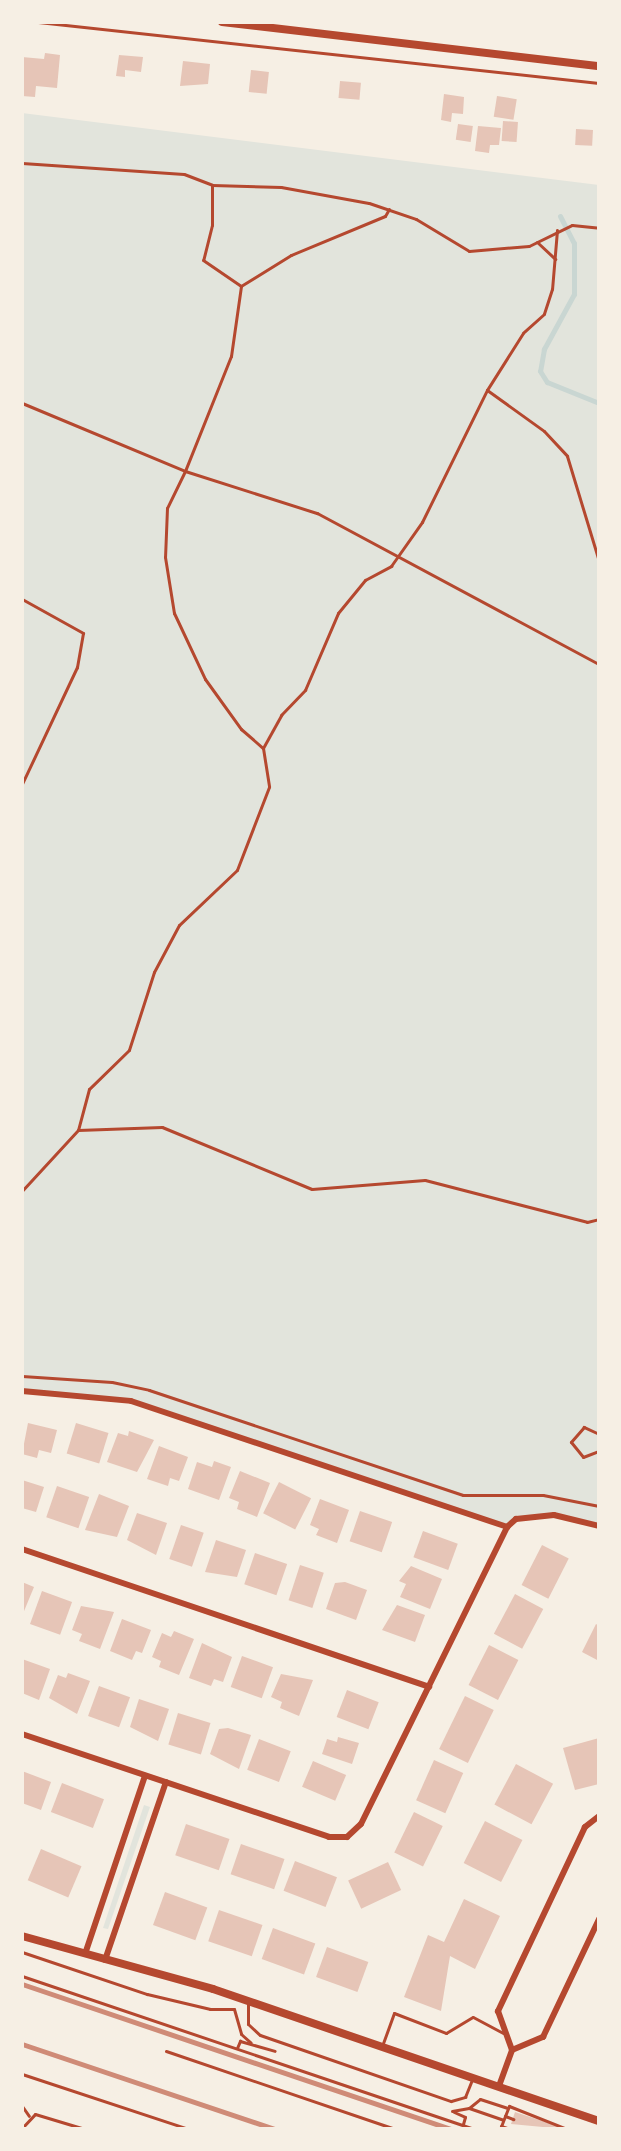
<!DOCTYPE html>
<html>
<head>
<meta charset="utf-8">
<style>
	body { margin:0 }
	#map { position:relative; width:621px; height:2151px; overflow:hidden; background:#f6efe4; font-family:Jost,sans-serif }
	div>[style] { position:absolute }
	.green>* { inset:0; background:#e2e4dc }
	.stream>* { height:5px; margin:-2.5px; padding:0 2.5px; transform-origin:2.5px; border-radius:2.5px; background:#c9d6d2 }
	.building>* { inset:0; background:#e6c5b7; transform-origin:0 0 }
	.path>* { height:3px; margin:-1.5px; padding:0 1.5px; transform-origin:1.5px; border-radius:1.5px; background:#b5482f }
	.service>* { height:3px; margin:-1.5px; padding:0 1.5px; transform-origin:1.5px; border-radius:1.5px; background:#b5482f }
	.minor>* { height:6px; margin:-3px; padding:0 3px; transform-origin:3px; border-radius:3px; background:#b5482f }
	.tertiary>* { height:8px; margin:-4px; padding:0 4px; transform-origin:4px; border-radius:4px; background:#b5482f }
	.rail>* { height:5px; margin:-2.5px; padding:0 2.5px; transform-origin:2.5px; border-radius:2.5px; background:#cf8b77 }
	span { translate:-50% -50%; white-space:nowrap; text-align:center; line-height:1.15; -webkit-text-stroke:6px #f6efe4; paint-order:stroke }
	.frame { position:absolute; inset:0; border:24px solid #f6efe4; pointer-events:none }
</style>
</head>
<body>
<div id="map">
	<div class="green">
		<div style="clip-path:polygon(22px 113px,599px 185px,599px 1526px,554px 1515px,516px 1519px,507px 1527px,131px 1401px,22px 1391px)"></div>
		<div style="clip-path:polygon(144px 1805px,150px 1807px,108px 1929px,103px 1928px)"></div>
	</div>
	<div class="stream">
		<div style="left:560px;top:216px;width:30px;rotate:63deg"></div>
		<div style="left:574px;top:243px;width:51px;rotate:90deg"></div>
		<div style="left:574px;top:294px;width:63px;rotate:118.6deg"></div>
		<div style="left:544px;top:349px;width:22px;rotate:100deg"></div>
		<div style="left:540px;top:371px;width:13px;rotate:58deg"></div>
		<div style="left:547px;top:382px;width:56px;rotate:22deg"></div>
	</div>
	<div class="building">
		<div style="clip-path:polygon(45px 53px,60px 55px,57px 88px,36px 86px,35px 97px,22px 96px,22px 57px,44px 59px)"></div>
		<div style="clip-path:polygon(119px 55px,143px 57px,141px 72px,125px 70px,125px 77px,116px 76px)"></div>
		<div style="clip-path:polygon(183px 61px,210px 64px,208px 84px,180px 86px)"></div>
		<div style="left:251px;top:70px;width:18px;height:22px;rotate:6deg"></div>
		<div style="left:340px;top:81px;width:21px;height:17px;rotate:5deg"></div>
		<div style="clip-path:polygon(444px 94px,464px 97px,463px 114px,452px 113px,451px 122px,441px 120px)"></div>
		<div style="left:497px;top:96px;width:20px;height:21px;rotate:9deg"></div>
		<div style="left:503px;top:121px;width:15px;height:20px;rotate:4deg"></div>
		<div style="left:458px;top:124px;width:15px;height:16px;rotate:8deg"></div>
		<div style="clip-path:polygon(478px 126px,501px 128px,499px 145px,490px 145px,489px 153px,475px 151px)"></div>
		<div style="left:576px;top:129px;width:17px;height:16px;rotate:3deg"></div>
		<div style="clip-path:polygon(28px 1423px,57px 1430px,51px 1453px,39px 1450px,37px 1458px,22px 1454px)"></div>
		<div style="left:76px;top:1423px;width:34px;height:32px;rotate:17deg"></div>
		<div style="clip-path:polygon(129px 1431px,154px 1440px,137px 1472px,107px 1462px,118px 1433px,128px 1436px)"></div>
		<div style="clip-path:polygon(159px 1446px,188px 1457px,179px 1481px,170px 1478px,168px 1486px,147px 1479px)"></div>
		<div style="clip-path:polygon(214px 1461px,231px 1467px,219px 1500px,188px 1489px,197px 1462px,212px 1467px)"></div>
		<div style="clip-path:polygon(240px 1471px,270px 1483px,257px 1517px,237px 1509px,239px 1502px,229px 1498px)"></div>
		<div style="clip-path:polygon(22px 1480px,44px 1487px,36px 1512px,22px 1508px)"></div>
		<div style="left:279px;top:1482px;width:36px;height:35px;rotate:27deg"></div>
		<div style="left:57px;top:1486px;width:34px;height:33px;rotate:19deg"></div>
		<div style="clip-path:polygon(99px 1494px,129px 1506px,117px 1537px,85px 1530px)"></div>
		<div style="clip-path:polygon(320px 1499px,349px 1510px,337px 1543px,316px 1535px,319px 1529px,310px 1525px)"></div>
		<div style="left:360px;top:1511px;width:34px;height:32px;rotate:19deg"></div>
		<div style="clip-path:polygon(137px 1513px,167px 1523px,156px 1555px,127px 1540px)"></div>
		<div style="left:181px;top:1525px;width:24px;height:36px;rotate:19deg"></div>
		<div style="left:423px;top:1531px;width:37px;height:28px;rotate:20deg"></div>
		<div style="clip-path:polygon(216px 1540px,246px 1550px,237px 1577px,205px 1572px)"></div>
		<div style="left:542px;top:1545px;width:30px;height:45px;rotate:27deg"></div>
		<div style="left:255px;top:1553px;width:34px;height:33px;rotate:19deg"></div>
		<div style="left:300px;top:1565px;width:25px;height:37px;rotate:18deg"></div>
		<div style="clip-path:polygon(411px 1566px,442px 1579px,430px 1609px,400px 1597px,406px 1584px,399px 1581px)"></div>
		<div style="clip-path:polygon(22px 1582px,34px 1587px,22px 1616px)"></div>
		<div style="clip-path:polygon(345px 1582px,367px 1590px,356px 1620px,326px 1609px,335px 1583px)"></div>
		<div style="left:42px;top:1591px;width:32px;height:35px;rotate:20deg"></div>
		<div style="left:515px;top:1594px;width:32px;height:45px;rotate:28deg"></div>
		<div style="clip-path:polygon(397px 1605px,425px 1615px,415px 1642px,382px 1630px)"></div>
		<div style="clip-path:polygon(81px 1606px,114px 1612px,100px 1649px,79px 1641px,82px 1634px,72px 1630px)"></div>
		<div style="clip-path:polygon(122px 1619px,151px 1630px,142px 1653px,136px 1651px,132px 1660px,110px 1651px)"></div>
		<div style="clip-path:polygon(596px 1624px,599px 1626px,599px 1661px,582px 1652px)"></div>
		<div style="clip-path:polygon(174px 1631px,194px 1639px,179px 1675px,159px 1667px,161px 1661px,152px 1657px,162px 1633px,171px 1637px)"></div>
		<div style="clip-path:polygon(202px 1643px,232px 1657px,223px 1682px,214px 1679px,211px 1686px,189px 1678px)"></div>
		<div style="left:489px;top:1645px;width:33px;height:45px;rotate:27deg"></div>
		<div style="left:242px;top:1656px;width:33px;height:33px;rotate:20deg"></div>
		<div style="clip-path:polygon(22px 1659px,50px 1669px,39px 1700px,22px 1693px)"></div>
		<div style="clip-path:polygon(68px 1673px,90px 1681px,77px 1714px,49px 1698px,58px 1675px,66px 1678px)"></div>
		<div style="clip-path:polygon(281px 1674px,313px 1680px,299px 1716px,280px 1708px,282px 1702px,271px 1697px)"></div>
		<div style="left:99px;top:1686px;width:33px;height:32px;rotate:20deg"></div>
		<div style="left:347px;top:1690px;width:34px;height:29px;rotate:21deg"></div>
		<div style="left:465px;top:1696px;width:32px;height:59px;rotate:26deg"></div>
		<div style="clip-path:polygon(139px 1699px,169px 1709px,158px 1741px,130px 1727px)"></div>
		<div style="left:178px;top:1713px;width:34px;height:33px;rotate:17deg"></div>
		<div style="clip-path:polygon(228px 1728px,251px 1735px,239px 1769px,210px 1754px,219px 1729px)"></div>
		<div style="clip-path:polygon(338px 1737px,359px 1743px,352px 1764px,322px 1754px,327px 1739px,337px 1742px)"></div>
		<div style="clip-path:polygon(599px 1738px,599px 1784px,575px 1790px,563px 1748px)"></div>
		<div style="left:259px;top:1739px;width:34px;height:33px;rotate:21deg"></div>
		<div style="left:434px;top:1760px;width:32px;height:44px;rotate:24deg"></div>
		<div style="left:313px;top:1761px;width:36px;height:28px;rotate:23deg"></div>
		<div style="left:516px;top:1764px;width:42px;height:46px;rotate:28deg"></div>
		<div style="clip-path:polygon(22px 1771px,51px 1782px,41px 1810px,22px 1803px)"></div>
		<div style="left:62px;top:1783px;width:45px;height:31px;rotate:21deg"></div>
		<div style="left:414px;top:1812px;width:32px;height:45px;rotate:26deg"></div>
		<div style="left:485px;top:1821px;width:42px;height:47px;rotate:27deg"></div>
		<div style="left:186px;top:1824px;width:46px;height:33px;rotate:19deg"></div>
		<div style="left:241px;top:1844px;width:46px;height:32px;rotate:19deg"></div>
		<div style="left:41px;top:1849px;width:44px;height:34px;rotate:23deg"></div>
		<div style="left:295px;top:1861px;width:45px;height:32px;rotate:21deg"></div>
		<div style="left:388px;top:1862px;width:31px;height:44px;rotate:65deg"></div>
		<div style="left:165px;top:1892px;width:45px;height:35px;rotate:20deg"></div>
		<div style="clip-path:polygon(464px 1899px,500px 1916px,475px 1969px,450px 1956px,441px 2011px,404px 1997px,428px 1935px,444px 1942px)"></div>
		<div style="left:219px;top:1910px;width:46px;height:33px;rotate:19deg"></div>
		<div style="left:273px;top:1928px;width:45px;height:33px;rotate:20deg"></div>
		<div style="left:327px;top:1947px;width:44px;height:32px;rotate:20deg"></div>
		<div style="clip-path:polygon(515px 2112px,564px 2128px,564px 2129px,511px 2124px)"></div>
	</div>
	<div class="path">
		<div style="left:38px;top:22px;width:564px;rotate:6.21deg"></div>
		<div style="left:22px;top:163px;width:162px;rotate:3.9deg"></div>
		<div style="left:184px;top:174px;width:30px;rotate:21deg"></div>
		<div style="left:212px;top:185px;width:69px;rotate:1.7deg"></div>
		<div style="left:281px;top:187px;width:89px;rotate:10.3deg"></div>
		<div style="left:369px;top:203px;width:50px;rotate:18.8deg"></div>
		<div style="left:416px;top:219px;width:62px;rotate:31.1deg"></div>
		<div style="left:469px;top:251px;width:60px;rotate:-4.8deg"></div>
		<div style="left:529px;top:246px;width:48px;rotate:-26deg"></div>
		<div style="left:572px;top:225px;width:27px;rotate:6deg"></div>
		<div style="left:212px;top:185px;width:40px;rotate:90deg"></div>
		<div style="left:212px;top:225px;width:36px;rotate:104deg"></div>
		<div style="left:203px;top:260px;width:46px;rotate:34.4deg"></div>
		<div style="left:389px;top:209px;width:8px;rotate:120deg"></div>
		<div style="left:385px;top:216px;width:102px;rotate:157.5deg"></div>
		<div style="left:291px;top:255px;width:59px;rotate:148.2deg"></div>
		<div style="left:241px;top:286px;width:71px;rotate:98.1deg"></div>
		<div style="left:231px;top:356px;width:124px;rotate:111.8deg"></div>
		<div style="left:185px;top:471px;width:139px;rotate:17.7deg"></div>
		<div style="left:317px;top:513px;width:320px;rotate:28.2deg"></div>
		<div style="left:557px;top:230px;width:59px;rotate:94.8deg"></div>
		<div style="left:552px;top:289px;width:26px;rotate:108deg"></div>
		<div style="left:544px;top:314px;width:28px;rotate:138deg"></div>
		<div style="left:523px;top:333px;width:67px;rotate:122.3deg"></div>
		<div style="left:487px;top:390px;width:70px;rotate:35.7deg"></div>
		<div style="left:544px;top:431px;width:34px;rotate:47deg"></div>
		<div style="left:567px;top:456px;width:110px;rotate:73.1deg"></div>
		<div style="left:537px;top:242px;width:25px;rotate:43deg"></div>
		<div style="left:22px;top:403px;width:177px;rotate:22.6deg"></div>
		<div style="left:185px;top:471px;width:41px;rotate:115.9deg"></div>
		<div style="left:167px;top:508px;width:49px;rotate:92.3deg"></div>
		<div style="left:165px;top:557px;width:57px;rotate:80.9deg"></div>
		<div style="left:174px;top:613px;width:73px;rotate:64.8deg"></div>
		<div style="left:205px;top:679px;width:62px;rotate:54.2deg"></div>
		<div style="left:241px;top:729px;width:29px;rotate:41deg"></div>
		<div style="left:263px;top:748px;width:39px;rotate:81deg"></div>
		<div style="left:269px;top:787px;width:89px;rotate:111.1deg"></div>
		<div style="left:237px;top:870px;width:80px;rotate:136.5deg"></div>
		<div style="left:179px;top:925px;width:53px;rotate:118deg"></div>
		<div style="left:154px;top:972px;width:82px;rotate:107.8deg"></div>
		<div style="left:129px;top:1050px;width:56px;rotate:135.7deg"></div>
		<div style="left:89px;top:1089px;width:42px;rotate:105deg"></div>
		<div style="left:78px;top:1130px;width:83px;rotate:132.6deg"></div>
		<div style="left:22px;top:599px;width:70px;rotate:29.1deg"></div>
		<div style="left:83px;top:633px;width:35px;rotate:100deg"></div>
		<div style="left:77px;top:667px;width:129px;rotate:115.2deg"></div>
		<div style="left:263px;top:748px;width:38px;rotate:-61deg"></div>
		<div style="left:281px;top:715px;width:35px;rotate:-46deg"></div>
		<div style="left:305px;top:690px;width:84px;rotate:-66.8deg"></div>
		<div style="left:338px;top:613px;width:43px;rotate:-50.7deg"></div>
		<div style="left:365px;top:580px;width:30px;rotate:-28deg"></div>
		<div style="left:391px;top:566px;width:54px;rotate:-54.8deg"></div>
		<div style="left:422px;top:522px;width:147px;rotate:-63.8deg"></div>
		<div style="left:78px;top:1130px;width:84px;rotate:-2deg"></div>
		<div style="left:162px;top:1127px;width:162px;rotate:22.5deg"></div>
		<div style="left:312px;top:1189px;width:113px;rotate:-4.6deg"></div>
		<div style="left:425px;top:1180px;width:167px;rotate:14.5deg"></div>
		<div style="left:587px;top:1222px;width:12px;rotate:-14deg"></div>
		<div style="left:22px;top:1376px;width:90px;rotate:3.8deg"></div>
		<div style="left:112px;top:1382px;width:38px;rotate:12deg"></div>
		<div style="left:149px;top:1390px;width:331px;rotate:18.5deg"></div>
		<div style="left:463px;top:1495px;width:80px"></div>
		<div style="left:543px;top:1495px;width:57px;rotate:11.1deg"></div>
		<div style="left:599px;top:1434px;width:17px;rotate:-155deg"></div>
		<div style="left:584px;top:1427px;width:20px;rotate:131deg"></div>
		<div style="left:571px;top:1442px;width:19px;rotate:51deg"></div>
		<div style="left:583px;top:1457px;width:17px;rotate:-21deg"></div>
		<div style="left:22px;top:1952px;width:132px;rotate:18.6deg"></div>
		<div style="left:147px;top:1994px;width:65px;rotate:13.4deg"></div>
		<div style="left:210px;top:2009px;width:24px"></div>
		<div style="left:22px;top:1976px;width:478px;rotate:18.7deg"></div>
		<div style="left:234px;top:2009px;width:26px;rotate:74deg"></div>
		<div style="left:241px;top:2034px;width:13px;rotate:42deg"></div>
		<div style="left:237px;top:2048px;width:8px;rotate:-67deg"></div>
		<div style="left:240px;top:2041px;width:36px;rotate:16deg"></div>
		<div style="left:166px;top:2051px;width:242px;rotate:18.8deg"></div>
		<div style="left:469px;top:2108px;width:14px;rotate:-39deg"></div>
		<div style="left:480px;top:2099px;width:29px;rotate:18deg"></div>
		<div style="left:452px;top:2111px;width:17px;rotate:-10deg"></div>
		<div style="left:469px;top:2108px;width:36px;rotate:19deg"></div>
		<div style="left:454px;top:2112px;width:12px;rotate:24deg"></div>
		<div style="left:465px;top:2117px;width:7px;rotate:106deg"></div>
		<div style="left:505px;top:2116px;width:11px;rotate:-68deg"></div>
		<div style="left:509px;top:2106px;width:62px;rotate:21.6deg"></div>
		<div style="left:501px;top:2126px;width:9px;rotate:18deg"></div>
		<div style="left:500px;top:2129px;width:14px;rotate:-69deg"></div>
		<div style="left:505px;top:2116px;width:9px;rotate:21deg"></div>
	</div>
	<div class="service">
		<div style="left:248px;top:2004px;width:20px;rotate:90deg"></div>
		<div style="left:248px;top:2024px;width:16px;rotate:43deg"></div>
		<div style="left:260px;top:2035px;width:202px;rotate:19.1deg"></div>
		<div style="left:451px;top:2101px;width:15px;rotate:-16deg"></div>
		<div style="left:465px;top:2097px;width:18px;rotate:-68deg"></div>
		<div style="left:382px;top:2046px;width:35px;rotate:-70deg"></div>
		<div style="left:394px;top:2013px;width:56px;rotate:21deg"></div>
		<div style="left:446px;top:2033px;width:31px;rotate:-31deg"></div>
		<div style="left:473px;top:2017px;width:34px;rotate:28deg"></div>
		<div style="left:22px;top:2074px;width:175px;rotate:18.3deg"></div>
		<div style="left:22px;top:2106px;width:12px;rotate:55deg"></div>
		<div style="left:22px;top:2128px;width:19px;rotate:-47deg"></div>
		<div style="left:35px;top:2114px;width:52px;rotate:16.7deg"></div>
	</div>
	<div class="minor">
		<div style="left:22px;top:1391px;width:109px;rotate:5.2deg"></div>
		<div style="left:131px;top:1401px;width:397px;rotate:18.5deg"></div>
		<div style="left:507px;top:1527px;width:12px;rotate:-42deg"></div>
		<div style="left:516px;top:1519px;width:38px;rotate:-6deg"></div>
		<div style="left:554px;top:1515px;width:46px;rotate:13.7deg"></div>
		<div style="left:22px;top:1549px;width:430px;rotate:18.7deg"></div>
		<div style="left:22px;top:1734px;width:324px;rotate:18.5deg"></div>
		<div style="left:329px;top:1837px;width:18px"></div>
		<div style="left:347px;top:1837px;width:19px;rotate:-43deg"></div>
		<div style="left:361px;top:1824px;width:331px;rotate:-63.8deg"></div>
		<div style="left:599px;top:1816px;width:18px;rotate:142deg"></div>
		<div style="left:585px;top:1827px;width:204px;rotate:115.3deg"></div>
		<div style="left:498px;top:2011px;width:41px;rotate:70.3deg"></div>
		<div style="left:512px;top:2050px;width:34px;rotate:-23deg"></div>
		<div style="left:543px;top:2037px;width:131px;rotate:-64.6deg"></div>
		<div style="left:85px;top:1954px;width:188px;rotate:-71.4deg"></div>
		<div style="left:105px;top:1960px;width:188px;rotate:-71.1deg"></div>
		<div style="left:499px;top:2086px;width:38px;rotate:-70deg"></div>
	</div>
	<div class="tertiary">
		<div style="left:222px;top:22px;width:380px;rotate:6.7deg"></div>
		<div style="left:22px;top:1936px;width:198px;rotate:15.5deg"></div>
		<div style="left:213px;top:1989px;width:408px;rotate:18.9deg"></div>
	</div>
	<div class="rail">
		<div style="left:22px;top:1984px;width:453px;rotate:18.7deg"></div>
		<div style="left:22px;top:2044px;width:266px;rotate:18.6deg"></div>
	</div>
	<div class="frame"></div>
</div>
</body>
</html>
